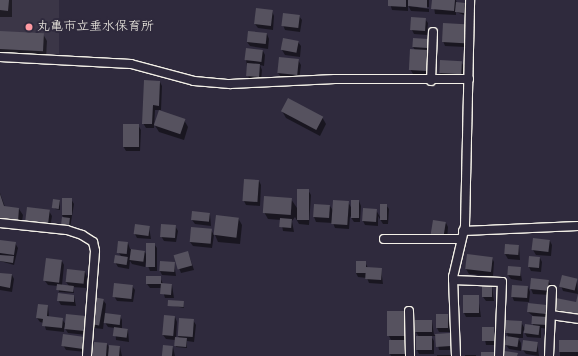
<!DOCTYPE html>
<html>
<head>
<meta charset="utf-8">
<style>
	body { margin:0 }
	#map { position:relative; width:578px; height:356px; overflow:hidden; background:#2f2a3d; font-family:Mynerve,"Klee One",sans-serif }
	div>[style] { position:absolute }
	.built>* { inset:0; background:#3b3647; transform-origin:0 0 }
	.shadow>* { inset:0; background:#0007; transform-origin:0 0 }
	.building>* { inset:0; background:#56525f; transform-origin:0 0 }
	.roads { filter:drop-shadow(1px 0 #f4f1e8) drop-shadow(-1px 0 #f4f1e8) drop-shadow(0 1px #f4f1e8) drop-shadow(0 -1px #f4f1e8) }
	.street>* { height:8px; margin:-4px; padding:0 4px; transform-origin:4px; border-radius:4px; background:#2f2a3d }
	.dots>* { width:11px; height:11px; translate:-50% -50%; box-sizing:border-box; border:2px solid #2f2a3d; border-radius:50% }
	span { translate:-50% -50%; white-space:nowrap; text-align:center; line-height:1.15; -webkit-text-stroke:4px #2f2a3d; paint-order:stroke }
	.poi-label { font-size:13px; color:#f4f1e8 }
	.left { translate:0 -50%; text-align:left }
</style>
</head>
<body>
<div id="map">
	<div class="built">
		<div style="left:0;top:0;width:59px;height:54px"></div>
	</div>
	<div class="shadow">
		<div style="left:0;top:0;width:12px;height:17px"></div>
		<div style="clip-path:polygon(389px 0,429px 0,429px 7px,410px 6px,429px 9px,429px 12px,411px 11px,408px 5px,408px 11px,392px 10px)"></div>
		<div style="clip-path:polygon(433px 0,456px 0,457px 4px,465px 6px,464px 15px,456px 12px,456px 15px,435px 14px)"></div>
		<div style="clip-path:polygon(272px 11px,274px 16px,273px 30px,258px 28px,255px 24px)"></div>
		<div style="clip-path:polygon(299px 16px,302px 20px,300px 32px,285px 30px,283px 25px)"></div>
		<div style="clip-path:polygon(425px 19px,428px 23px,427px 35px,414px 34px,412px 30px)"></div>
		<div style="clip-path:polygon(464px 25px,467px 30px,465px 47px,445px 46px,443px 41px)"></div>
		<div style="clip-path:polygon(0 32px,43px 34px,47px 41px,46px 58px,0 56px)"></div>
		<div style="clip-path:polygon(267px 34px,269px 39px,268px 49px,250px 46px,247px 42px)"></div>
		<div style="clip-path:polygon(283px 40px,298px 42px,301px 46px,300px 57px,285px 55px,282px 50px)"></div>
		<div style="clip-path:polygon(428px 40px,430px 44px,429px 75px,413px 74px,410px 69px,415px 50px,413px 47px)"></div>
		<div style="clip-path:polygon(263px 51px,265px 55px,264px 66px,260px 65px,262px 70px,261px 81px,249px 80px,246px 59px)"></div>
		<div style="clip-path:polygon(298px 60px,301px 65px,299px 80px,281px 77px,278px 73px)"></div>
		<div style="clip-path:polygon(461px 62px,464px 66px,463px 79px,443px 77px,440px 73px)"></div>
		<div style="clip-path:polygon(160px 82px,162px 86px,161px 110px,155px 110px,154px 128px,146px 128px,143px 123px)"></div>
		<div style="clip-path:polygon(282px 111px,322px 117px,326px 124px,320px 136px,286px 118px)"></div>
		<div style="clip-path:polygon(184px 120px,188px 127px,184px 140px,159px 132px,154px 124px)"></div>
		<div style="clip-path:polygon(138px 125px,141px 130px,140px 151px,126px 151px,123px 146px)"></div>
		<div style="clip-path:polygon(259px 181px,261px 185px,260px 206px,246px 205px,244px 201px)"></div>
		<div style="clip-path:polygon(308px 190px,311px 195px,309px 225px,299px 224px,295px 217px,292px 221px,294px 232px,283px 231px,281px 220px,268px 219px,264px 212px,291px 199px,297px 208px)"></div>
		<div style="clip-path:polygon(0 193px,5px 207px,19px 209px,23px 215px,21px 228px,0 225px)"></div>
		<div style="clip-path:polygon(71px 199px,74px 204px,70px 228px,62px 215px)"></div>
		<div style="clip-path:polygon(60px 200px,60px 210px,55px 209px,54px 207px)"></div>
		<div style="clip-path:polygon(359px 201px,361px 206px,360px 222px,354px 222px,350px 216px,349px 229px,335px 228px,333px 223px,316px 222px,314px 217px,315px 205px,330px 206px,334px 212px,348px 202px,352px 209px)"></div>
		<div style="clip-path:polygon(386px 205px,389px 209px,388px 224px,383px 224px,378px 216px,378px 226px,365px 225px,363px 221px,364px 209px,376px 210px,380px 217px)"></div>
		<div style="clip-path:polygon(49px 211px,52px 216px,50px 228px,28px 225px,26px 221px)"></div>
		<div style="clip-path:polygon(210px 214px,211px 226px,195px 224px,192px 220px)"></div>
		<div style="clip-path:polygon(238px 218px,242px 225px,240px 244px,218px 242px,215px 235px)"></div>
		<div style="clip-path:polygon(446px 223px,448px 227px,447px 240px,435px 239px)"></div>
		<div style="clip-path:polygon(175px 226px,178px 231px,176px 242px,164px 241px,161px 236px)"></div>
		<div style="clip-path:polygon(149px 227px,151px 239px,137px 238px,135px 234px)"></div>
		<div style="clip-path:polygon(211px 230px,214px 235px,212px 248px,193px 246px,190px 242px)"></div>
		<div style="clip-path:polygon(534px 239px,550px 241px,552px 245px,551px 256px,536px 255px,533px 250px)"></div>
		<div style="clip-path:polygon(0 241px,15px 243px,18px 248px,14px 265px,0 261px)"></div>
		<div style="clip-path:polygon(128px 243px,130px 249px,145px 252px,147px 256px,154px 244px,157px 248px,157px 271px,150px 271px,146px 261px,145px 267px,132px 264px,130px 261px,129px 269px,118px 267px,115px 262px,121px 256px,118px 252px)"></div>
		<div style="clip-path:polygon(506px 245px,519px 246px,520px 260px,508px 259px,505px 254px)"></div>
		<div style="clip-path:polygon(188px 252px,194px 270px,181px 273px,179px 268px)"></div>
		<div style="clip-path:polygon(468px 256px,492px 258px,494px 262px,493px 276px,469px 274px,466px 269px)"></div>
		<div style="clip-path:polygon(540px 258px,542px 262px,541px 272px,531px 271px,529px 267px)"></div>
		<div style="clip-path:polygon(62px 261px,64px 265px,62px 285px,69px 286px,66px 282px,85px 272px,87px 277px,86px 288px,73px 287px,74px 293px,59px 292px,58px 286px,48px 285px,45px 281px)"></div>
		<div style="clip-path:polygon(365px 262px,368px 268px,381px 269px,383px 284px,369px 283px,367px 278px,358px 277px,356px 273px)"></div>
		<div style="clip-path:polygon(174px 263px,176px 276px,162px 275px,160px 271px)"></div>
		<div style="clip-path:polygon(520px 268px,522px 281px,511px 279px,508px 275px)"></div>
		<div style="clip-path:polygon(0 274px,12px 275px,14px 279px,12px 292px,0 290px)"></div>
		<div style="clip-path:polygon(160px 277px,163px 284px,172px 285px,174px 298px,165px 298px,162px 288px,150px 288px,147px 284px)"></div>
		<div style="clip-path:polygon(532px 279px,548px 281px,551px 285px,550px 295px,533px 294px,531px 289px)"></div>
		<div style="clip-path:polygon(577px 280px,578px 294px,563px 291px,561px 286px)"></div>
		<div style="clip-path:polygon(132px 286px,135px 290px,133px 302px,117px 301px,114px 296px)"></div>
		<div style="clip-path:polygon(492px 286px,494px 301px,486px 301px,483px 297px)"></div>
		<div style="clip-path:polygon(528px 287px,530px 292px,529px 302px,514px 301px,512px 296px)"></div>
		<div style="clip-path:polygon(74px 296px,76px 306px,61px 305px,58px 300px)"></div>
		<div style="clip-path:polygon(478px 296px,481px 317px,466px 317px,464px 313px)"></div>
		<div style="clip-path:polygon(578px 296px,578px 320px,558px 316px,554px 309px,576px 303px)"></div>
		<div style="clip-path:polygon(103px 300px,106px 304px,105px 314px,120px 316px,122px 320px,122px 329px,128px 330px,129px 342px,116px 340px,115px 328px,108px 327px,104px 321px,103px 329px,94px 328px,92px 323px)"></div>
		<div style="clip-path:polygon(183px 302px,184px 308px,169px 305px)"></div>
		<div style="clip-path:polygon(48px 306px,49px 317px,62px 319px,66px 325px,86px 317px,88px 321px,87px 335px,68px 333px,64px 327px,64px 332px,46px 330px,44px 323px,40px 322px,37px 318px)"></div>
		<div style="clip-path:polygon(547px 306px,549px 310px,549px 329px,541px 328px,541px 338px,527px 337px,523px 330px,523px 338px,518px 338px,521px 343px,521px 351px,509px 349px,506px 345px,509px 338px,506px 332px,521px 322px,525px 329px,533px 326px,533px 316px,528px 312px)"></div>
		<div style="clip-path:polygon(388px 312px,405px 312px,409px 343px,405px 343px,407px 356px,391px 356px,390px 354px,392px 342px,389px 336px)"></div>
		<div style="clip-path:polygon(448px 315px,450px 332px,439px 332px,437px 328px)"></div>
		<div style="clip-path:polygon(175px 317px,177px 322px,176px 338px,180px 339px,178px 336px,193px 320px,196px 325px,194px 342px,187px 341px,187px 348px,176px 347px,175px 340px,166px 339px,163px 335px)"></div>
		<div style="clip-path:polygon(432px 321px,434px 335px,450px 334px,453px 350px,439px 350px,436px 336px,431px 336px,434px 341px,434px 354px,419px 354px,417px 350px,419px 337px,416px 332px)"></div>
		<div style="clip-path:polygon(493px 328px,496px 345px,486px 345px,483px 329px)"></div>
		<div style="clip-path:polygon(85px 338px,86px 352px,66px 350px,63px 345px)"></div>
		<div style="left:560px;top:341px;width:18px;height:15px"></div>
		<div style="clip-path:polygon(537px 342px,539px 356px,526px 354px,523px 350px)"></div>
		<div style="clip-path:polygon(107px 344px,110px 349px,120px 347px,122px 356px,93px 356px)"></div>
		<div style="clip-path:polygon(173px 347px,175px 356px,163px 356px)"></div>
		<div style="left:437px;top:355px;width:15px;height:1px"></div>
		<div style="left:465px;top:355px;width:11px;height:1px"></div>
	</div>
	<div class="building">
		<div style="clip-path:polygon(0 0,9px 0,8px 11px,0 10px)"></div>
		<div style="clip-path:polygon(388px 0,406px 0,406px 7px,388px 6px)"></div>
		<div style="clip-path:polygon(408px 0,427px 0,427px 8px,408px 6px)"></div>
		<div style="clip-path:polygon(432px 0,455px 0,454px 11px,431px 9px)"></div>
		<div style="left:456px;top:2px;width:9px;height:10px;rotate:6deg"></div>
		<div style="left:256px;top:8px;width:17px;height:16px;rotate:7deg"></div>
		<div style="left:283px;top:13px;width:17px;height:13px;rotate:7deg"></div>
		<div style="left:411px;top:17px;width:15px;height:13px;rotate:4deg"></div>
		<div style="left:443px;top:23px;width:22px;height:19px;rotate:3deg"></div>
		<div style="left:0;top:31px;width:44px;height:18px;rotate:3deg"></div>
		<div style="left:248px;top:31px;width:19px;height:11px;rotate:6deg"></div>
		<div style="left:283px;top:38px;width:16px;height:12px;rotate:11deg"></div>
		<div style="left:413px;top:38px;width:15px;height:9px;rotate:4deg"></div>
		<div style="left:246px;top:48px;width:17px;height:12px;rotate:7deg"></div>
		<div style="left:410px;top:49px;width:18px;height:21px;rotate:3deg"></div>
		<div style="left:279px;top:57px;width:20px;height:16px;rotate:6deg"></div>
		<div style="left:440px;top:60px;width:22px;height:13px;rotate:3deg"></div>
		<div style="left:247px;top:63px;width:13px;height:13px;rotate:4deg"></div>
		<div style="clip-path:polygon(144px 80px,160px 81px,159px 106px,153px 105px,152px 124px,142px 124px)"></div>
		<div style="left:288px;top:98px;width:40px;height:15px;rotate:28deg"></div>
		<div style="left:159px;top:110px;width:28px;height:16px;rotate:19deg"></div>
		<div style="left:123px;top:124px;width:16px;height:23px"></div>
		<div style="left:244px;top:179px;width:15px;height:22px;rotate:4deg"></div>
		<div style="left:297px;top:189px;width:12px;height:31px"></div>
		<div style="clip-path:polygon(0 194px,4px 206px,19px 208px,18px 222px,0 220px)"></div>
		<div style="left:264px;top:196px;width:28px;height:17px;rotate:4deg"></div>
		<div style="left:62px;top:198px;width:10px;height:17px"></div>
		<div style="left:53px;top:199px;width:7px;height:9px;rotate:8deg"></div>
		<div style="left:333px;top:200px;width:16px;height:24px;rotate:4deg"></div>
		<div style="left:351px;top:200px;width:8px;height:18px"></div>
		<div style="left:314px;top:204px;width:16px;height:13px;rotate:4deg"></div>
		<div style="left:380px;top:204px;width:7px;height:16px"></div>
		<div style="left:27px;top:207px;width:23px;height:14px;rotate:7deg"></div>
		<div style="left:363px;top:208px;width:14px;height:13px;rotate:4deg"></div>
		<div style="left:192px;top:211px;width:18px;height:9px;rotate:6deg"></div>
		<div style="left:216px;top:215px;width:23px;height:20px;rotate:7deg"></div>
		<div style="left:62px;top:217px;width:8px;height:9px;rotate:7deg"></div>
		<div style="left:280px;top:218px;width:12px;height:9px;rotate:5deg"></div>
		<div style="left:433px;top:220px;width:13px;height:15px;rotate:9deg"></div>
		<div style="left:135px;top:224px;width:15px;height:10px;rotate:8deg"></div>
		<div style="left:161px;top:224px;width:15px;height:13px;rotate:4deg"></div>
		<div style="left:191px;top:227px;width:21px;height:15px;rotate:5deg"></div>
		<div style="left:533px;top:238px;width:17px;height:12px;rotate:7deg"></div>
		<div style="clip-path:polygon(0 240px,16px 242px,14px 255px,0 253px)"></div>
		<div style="left:118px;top:241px;width:10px;height:12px;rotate:6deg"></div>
		<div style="left:146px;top:243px;width:9px;height:24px"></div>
		<div style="left:505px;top:244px;width:14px;height:10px;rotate:4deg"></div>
		<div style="left:131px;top:249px;width:14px;height:11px;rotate:8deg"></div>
		<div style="left:188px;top:251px;width:15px;height:15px;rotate:74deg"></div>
		<div style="left:467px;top:254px;width:26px;height:15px;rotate:7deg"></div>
		<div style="clip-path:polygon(0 255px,14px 256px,13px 263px,0 261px)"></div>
		<div style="left:115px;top:255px;width:13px;height:8px;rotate:9deg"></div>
		<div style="left:529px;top:256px;width:11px;height:11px;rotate:5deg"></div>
		<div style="left:46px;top:258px;width:16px;height:23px;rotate:7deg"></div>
		<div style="left:160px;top:261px;width:15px;height:10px;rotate:4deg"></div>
		<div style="left:356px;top:261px;width:10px;height:12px"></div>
		<div style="left:508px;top:266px;width:13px;height:9px;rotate:4deg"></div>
		<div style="left:366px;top:267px;width:16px;height:12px;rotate:4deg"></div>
		<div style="left:67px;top:269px;width:18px;height:13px;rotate:6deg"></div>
		<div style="clip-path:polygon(0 273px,12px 274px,10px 288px,0 286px)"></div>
		<div style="left:562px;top:275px;width:16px;height:12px;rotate:14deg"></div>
		<div style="left:146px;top:276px;width:15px;height:8px"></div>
		<div style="left:531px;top:278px;width:18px;height:11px;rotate:6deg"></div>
		<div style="left:114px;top:283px;width:19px;height:14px;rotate:6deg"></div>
		<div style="left:161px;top:283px;width:11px;height:11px;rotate:5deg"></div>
		<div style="left:57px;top:284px;width:17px;height:6px;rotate:7deg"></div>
		<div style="left:482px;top:285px;width:10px;height:12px"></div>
		<div style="left:512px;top:285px;width:16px;height:12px;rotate:4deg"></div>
		<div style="clip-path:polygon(58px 293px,74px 295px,74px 302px,57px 301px)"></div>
		<div style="clip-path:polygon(578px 294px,578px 315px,553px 309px,556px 298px,576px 302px)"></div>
		<div style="left:463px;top:295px;width:16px;height:18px"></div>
		<div style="left:93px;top:297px;width:11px;height:27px;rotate:10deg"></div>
		<div style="left:168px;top:300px;width:16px;height:6px;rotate:4deg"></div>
		<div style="left:528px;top:303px;width:19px;height:9px;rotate:6deg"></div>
		<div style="clip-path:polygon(38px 304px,48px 305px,47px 316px,63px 318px,62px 328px,42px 326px,43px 319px,36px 318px)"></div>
		<div style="left:387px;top:311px;width:18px;height:25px"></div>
		<div style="left:105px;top:313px;width:16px;height:10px;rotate:7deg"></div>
		<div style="left:66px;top:314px;width:20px;height:15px;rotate:6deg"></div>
		<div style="left:436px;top:314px;width:12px;height:14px"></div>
		<div style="left:164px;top:315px;width:11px;height:20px;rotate:5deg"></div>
		<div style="left:532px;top:316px;width:15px;height:8px;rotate:4deg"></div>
		<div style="left:179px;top:318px;width:15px;height:18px;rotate:4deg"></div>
		<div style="left:415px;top:320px;width:17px;height:12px"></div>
		<div style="left:506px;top:320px;width:16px;height:13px;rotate:4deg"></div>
		<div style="left:525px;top:324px;width:15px;height:9px;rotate:8deg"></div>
		<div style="left:114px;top:327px;width:14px;height:9px;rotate:8deg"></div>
		<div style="left:494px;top:327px;width:14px;height:12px;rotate:90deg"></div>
		<div style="left:450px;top:333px;width:13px;height:15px;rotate:86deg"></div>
		<div style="left:63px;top:334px;width:22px;height:12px;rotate:8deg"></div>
		<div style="left:416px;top:336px;width:16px;height:14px"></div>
		<div style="left:506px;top:336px;width:13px;height:9px;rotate:9deg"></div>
		<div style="left:175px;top:337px;width:12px;height:9px;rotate:5deg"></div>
		<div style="left:405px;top:340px;width:14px;height:16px;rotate:90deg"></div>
		<div style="left:523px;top:340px;width:15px;height:10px;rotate:8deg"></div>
		<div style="left:559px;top:340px;width:19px;height:12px"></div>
		<div style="clip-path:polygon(94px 342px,107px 343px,106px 356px,92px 356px)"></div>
		<div style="left:109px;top:345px;width:11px;height:11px;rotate:5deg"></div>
		<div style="left:163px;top:345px;width:10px;height:11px;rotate:6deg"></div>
		<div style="clip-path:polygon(504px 351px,518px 353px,517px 356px,503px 356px)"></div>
		<div style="left:481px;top:352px;width:13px;height:4px"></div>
	</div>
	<div class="roads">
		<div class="street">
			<div style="left:0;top:57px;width:131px;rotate:3.1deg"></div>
			<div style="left:131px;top:64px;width:65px;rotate:15.1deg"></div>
			<div style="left:194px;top:81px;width:36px;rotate:5deg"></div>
			<div style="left:230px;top:84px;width:105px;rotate:-2.7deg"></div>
			<div style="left:335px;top:79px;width:134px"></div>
			<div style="left:431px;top:81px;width:49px;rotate:-87.7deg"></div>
			<div style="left:0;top:223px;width:67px;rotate:6deg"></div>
			<div style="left:67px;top:230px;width:16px;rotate:18deg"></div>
			<div style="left:82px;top:235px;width:13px;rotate:32deg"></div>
			<div style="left:93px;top:242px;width:9px;rotate:77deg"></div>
			<div style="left:95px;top:251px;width:105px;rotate:94.4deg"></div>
			<div style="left:463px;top:231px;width:115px;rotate:-2.5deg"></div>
			<div style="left:384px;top:239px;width:77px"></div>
			<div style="left:453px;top:280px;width:49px;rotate:2.3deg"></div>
			<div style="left:502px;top:282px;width:74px;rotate:92.3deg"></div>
			<div style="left:409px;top:311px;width:45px;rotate:88.7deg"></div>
			<div style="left:551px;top:315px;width:27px;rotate:8deg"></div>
			<div style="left:456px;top:356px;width:79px;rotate:-92.2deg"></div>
			<div style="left:453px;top:277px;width:52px;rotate:-76.8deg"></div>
			<div style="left:465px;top:226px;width:226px;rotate:-88.7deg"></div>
			<div style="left:549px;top:356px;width:66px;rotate:-87.4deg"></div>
		</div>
	</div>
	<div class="dots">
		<div style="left:29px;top:27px;background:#ff9aa2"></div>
	</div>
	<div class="poi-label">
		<span class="left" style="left:37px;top:27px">丸亀市立垂水保育所</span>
	</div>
</div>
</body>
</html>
